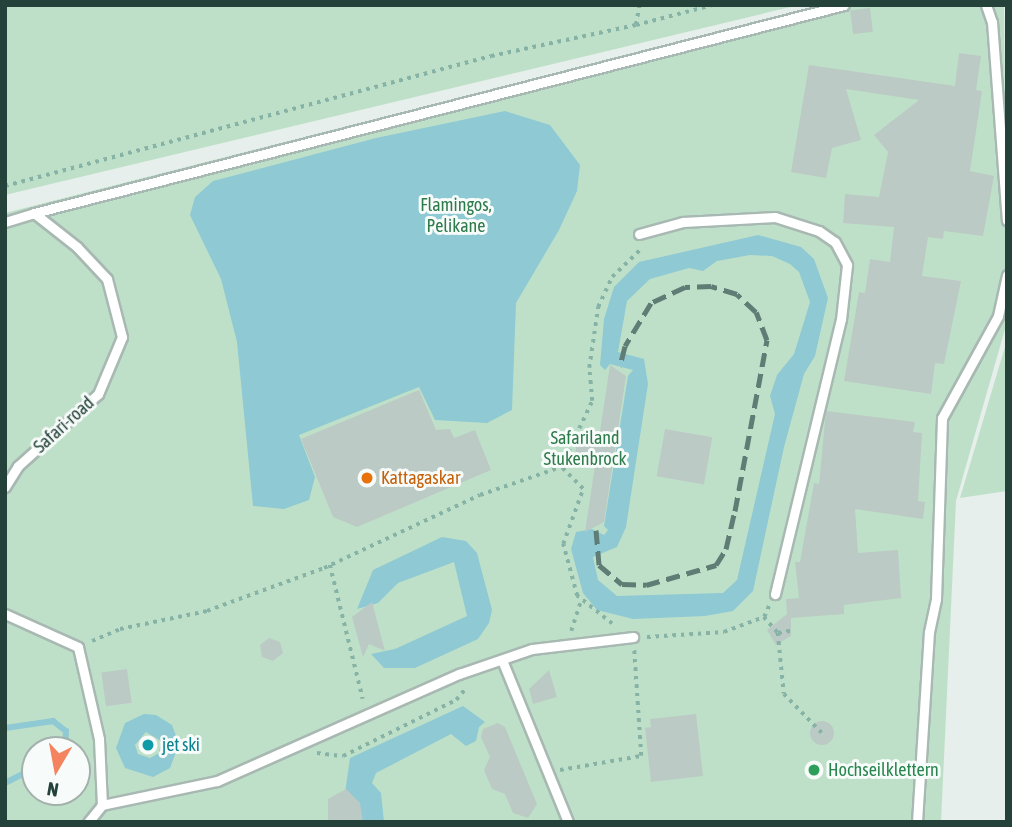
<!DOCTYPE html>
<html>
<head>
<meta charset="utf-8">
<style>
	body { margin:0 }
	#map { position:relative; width:1012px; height:827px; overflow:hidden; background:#e6efeb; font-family:"Asap Condensed",sans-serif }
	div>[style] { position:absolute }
	.green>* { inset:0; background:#bfe0c8 }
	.water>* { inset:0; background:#8ec9d4 }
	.stream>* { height:6px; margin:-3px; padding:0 3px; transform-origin:3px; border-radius:3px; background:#8ec9d4 }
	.building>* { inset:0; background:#bbcac4; transform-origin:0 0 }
	.round { border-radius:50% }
	.path>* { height:3.5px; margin-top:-1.75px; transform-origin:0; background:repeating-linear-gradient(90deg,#86b3a5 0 3.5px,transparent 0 8.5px) }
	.roads { filter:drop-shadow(2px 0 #a8b8b2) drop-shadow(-2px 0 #a8b8b2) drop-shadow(0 2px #a8b8b2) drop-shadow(0 -2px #a8b8b2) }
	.service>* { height:9px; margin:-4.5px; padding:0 4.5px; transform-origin:4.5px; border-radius:4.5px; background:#fff }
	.rail>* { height:5px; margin-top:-2.5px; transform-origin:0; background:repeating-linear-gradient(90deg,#5f7d75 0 14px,transparent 0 21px) }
	.dots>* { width:19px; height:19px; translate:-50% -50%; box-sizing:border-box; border:4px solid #f7fbf9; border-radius:50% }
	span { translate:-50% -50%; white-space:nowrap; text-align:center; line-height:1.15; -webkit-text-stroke:6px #f7fbf9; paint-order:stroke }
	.park-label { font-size:18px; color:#2d7a4b }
	.street-label { font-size:18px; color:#24423a }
	.food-label { font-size:18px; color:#c56008 }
	.left { translate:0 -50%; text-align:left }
	.culture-label { font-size:18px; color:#0d838f }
	.leisure-label { font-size:18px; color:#27864d }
	.frame { position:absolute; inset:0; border:7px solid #24423a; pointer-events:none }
	.north { position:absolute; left:21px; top:736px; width:70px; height:70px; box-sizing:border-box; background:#f7fbf9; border:2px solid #a3b1ad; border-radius:50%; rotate:190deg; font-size:19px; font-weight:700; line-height:28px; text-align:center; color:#24423a }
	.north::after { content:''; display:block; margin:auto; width:24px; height:32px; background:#f4845f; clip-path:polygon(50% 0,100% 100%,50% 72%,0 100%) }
</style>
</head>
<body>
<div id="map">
	<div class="green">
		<div style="clip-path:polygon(5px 5px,799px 5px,5px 195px)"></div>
		<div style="clip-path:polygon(evenodd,825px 5px,1004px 6px,1007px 322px,956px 501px,941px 822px,5px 822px,5px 213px,825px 5px,35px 750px,77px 750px,77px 792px,35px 792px,35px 750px)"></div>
		<div style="clip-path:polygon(1007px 340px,1007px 491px,960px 498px)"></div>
	</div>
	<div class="water">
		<div style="clip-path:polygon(505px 111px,550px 125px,580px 165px,577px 191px,559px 230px,516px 303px,512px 410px,487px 423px,435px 420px,419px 387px,299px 435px,315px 477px,309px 500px,284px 509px,253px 506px,237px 342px,221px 279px,190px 215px,195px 197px,213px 181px,376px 138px)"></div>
		<div style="clip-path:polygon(evenodd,758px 235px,801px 247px,814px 259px,828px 298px,815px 356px,804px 374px,784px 447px,753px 591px,733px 611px,705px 616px,633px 619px,597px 610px,583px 593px,571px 549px,576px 532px,592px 529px,604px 535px,608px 530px,604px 526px,628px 376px,633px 370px,610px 364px,605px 370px,600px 365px,604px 319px,614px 287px,639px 262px,758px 235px,750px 255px,772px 256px,790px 264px,799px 272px,810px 302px,794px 354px,777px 375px,770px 396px,775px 414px,737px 580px,723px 593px,617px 596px,598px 580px,593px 557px,617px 547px,626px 527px,648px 384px,644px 359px,618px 352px,627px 301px,650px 279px,689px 268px,703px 271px,717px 261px,750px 255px)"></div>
		<div style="clip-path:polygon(442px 537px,466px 541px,477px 553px,492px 610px,489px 623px,478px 639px,415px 668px,384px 668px,371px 654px,395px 649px,467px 616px,454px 562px,398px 583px,378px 603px,357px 609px,373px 570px)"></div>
		<div style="clip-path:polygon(463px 706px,485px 722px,479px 727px,476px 741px,466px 746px,451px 734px,376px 773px,372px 783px,381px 793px,384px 822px,360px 822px,360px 803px,345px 793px,350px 758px)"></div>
		<div style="clip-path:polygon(evenodd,144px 714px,156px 715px,172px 725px,179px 744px,170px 768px,153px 777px,125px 768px,116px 748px,125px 723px,144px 714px,146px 732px,161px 741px,159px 753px,150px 758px,138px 754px,135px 745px,146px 732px)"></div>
	</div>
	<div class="stream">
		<div style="left:5px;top:728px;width:49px;rotate:-8.3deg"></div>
		<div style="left:53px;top:721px;width:16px;rotate:38deg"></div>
		<div style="left:66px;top:731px;width:19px;rotate:93deg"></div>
		<div style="left:5px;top:783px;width:34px;rotate:-27deg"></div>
	</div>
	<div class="building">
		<div style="left:870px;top:8px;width:24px;height:20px;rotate:83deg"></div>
		<div style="clip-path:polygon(959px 53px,981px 56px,976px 90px,982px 91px,970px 171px,994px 176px,983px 236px,944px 231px,943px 239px,928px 237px,922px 276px,961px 281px,944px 364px,935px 363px,931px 394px,844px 381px,859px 292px,865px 293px,870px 259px,890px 262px,894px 227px,843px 223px,845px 194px,879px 197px,888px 152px,874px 135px,919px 100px,846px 89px,861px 140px,832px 148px,826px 178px,791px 172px,809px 65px,955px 86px)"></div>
		<div style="clip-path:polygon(610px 365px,626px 376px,604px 522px,585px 532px,596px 459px,575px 455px,578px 435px,599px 438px)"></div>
		<div style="clip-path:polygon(419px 390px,436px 430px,450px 429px,454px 438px,475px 430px,491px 470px,357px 527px,333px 517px,301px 439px)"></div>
		<div style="clip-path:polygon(826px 411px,915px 422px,913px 432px,922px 433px,918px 501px,925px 502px,923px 519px,855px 509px,858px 553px,898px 550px,901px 598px,844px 605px,844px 614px,791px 618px,791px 636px,776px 645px,767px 630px,787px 614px,786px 599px,799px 598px,795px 562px,800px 562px,814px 483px,819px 484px)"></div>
		<div style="left:665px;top:429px;width:48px;height:48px;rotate:10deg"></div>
		<div style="clip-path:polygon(372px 602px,385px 651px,369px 644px,363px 657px,352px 617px)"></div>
		<div style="clip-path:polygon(269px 638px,280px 642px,283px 653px,273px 661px,262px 657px,260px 645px)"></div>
		<div style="left:127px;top:669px;width:34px;height:26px;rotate:82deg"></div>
		<div style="clip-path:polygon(549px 670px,557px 697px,533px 704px,529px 689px)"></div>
		<div style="clip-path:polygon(696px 714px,703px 776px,651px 782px,645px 728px,651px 727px,650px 719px)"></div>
		<div class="round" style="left:810px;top:721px;width:24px;height:24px"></div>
		<div style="clip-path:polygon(498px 723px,505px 727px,537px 804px,528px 818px,513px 813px,505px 794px,492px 789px,484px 770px,490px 757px,481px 737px,483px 729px)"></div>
		<div style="clip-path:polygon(346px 789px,360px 803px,363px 822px,328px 822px,328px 799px)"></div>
	</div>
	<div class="path">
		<div style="left:640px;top:5px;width:20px;rotate:101deg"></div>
		<div style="left:636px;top:25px;width:80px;rotate:-14.6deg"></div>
		<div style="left:5px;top:186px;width:503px;rotate:-14.98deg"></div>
		<div style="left:491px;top:56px;width:148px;rotate:-12.1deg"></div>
		<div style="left:330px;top:565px;width:138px;rotate:76.2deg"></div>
		<div style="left:764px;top:617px;width:21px;rotate:49deg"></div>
		<div style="left:778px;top:633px;width:61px;rotate:84.4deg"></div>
		<div style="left:784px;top:694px;width:54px;rotate:45.7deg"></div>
		<div style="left:612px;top:624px;width:45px;rotate:-141.3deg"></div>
		<div style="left:577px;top:596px;width:54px;rotate:-105.1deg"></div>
		<div style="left:563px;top:544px;width:59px;rotate:-70deg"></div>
		<div style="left:583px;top:489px;width:31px;rotate:-135deg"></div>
		<div style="left:561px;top:467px;width:73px;rotate:-64.8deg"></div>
		<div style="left:592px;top:401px;width:33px;rotate:-95deg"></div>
		<div style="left:589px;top:368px;width:62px;rotate:-81.6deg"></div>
		<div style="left:598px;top:307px;width:33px;rotate:-65deg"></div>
		<div style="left:612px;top:277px;width:40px;rotate:-44deg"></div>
		<div style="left:571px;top:631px;width:32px;rotate:-72deg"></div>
		<div style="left:778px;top:633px;width:17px;rotate:-10deg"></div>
		<div style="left:647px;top:637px;width:77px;rotate:-3.7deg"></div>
		<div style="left:724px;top:632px;width:43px;rotate:-20.6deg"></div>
		<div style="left:764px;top:617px;width:12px;rotate:-66deg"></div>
		<div style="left:92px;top:641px;width:30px;rotate:-23deg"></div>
		<div style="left:120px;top:629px;width:89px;rotate:-11.7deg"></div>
		<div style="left:207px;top:611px;width:125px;rotate:-20.2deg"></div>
		<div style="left:324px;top:568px;width:172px;rotate:-25.1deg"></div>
		<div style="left:480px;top:495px;width:86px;rotate:-19.1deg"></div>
		<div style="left:317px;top:753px;width:26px;rotate:7deg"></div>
		<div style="left:343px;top:756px;width:126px;rotate:-26.4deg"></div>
		<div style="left:456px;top:700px;width:16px;rotate:-50deg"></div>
		<div style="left:560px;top:770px;width:82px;rotate:-9.8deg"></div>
		<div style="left:641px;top:756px;width:106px;rotate:-93.8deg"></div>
	</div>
	<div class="roads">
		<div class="service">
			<div style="left:986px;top:5px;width:18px;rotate:71deg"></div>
			<div style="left:992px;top:22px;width:199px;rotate:85.7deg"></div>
			<div style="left:34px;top:213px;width:836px;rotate:-14.4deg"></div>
			<div style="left:5px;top:222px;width:30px;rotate:-17deg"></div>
			<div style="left:34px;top:213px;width:55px;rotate:38.3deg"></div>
			<div style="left:77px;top:247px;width:44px;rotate:46.8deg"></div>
			<div style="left:107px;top:279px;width:60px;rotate:75.5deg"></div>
			<div style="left:122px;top:337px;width:62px;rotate:112.8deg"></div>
			<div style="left:98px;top:394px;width:108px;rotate:138deg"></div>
			<div style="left:18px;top:466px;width:25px;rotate:122deg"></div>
			<div style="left:639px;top:234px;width:46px;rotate:-15.3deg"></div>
			<div style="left:683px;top:222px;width:92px;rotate:-3.1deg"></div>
			<div style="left:775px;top:217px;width:46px;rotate:17.7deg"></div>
			<div style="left:819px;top:231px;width:19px;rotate:35deg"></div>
			<div style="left:835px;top:242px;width:26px;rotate:62deg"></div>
			<div style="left:847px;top:265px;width:54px;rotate:96.3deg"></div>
			<div style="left:841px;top:319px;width:283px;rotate:103.5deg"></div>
			<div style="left:5px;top:614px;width:80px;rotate:24.3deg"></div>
			<div style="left:78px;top:647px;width:94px;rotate:77.1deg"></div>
			<div style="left:99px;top:739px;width:66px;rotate:87.4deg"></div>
			<div style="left:102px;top:805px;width:22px;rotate:129deg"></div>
			<div style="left:502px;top:660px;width:175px;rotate:67.8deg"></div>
			<div style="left:102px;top:805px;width:117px;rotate:-11.8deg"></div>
			<div style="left:217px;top:781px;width:265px;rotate:-23.9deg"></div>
			<div style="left:459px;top:674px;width:77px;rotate:-18.9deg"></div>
			<div style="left:532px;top:649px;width:102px;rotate:-6.8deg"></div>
			<div style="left:917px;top:822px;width:190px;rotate:-86.4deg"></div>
			<div style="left:929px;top:632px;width:34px;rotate:-78deg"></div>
			<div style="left:936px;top:599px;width:181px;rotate:-88.1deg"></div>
			<div style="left:942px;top:418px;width:116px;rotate:-61.2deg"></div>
			<div style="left:998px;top:316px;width:42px;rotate:-77.6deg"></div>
		</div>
	</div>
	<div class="rail">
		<div style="left:596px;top:530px;width:35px;rotate:85deg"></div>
		<div style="left:599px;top:565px;width:30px;rotate:40deg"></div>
		<div style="left:622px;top:584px;width:24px;rotate:2deg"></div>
		<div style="left:646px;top:585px;width:73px;rotate:-15.9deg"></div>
		<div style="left:716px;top:565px;width:19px;rotate:-58deg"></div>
		<div style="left:726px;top:549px;width:39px;rotate:-77deg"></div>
		<div style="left:735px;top:511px;width:174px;rotate:-79.4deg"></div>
		<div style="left:767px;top:340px;width:30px;rotate:-111deg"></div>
		<div style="left:756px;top:312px;width:26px;rotate:-137deg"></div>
		<div style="left:737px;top:294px;width:27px;rotate:-163deg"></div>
		<div style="left:711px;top:286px;width:26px;rotate:178deg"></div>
		<div style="left:685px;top:287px;width:38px;rotate:155deg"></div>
		<div style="left:651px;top:303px;width:50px;rotate:121.2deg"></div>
		<div style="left:625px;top:346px;width:21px;rotate:104deg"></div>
	</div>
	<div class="dots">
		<div style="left:367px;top:478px;background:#e8710a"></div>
		<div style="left:148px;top:745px;background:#0f9aa8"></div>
		<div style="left:814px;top:770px;background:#2e9e5b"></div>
	</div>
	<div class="park-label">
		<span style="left:456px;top:216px">Flamingos,<br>Pelikane</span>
		<span style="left:585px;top:449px">Safariland<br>Stukenbrock</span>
	</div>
	<div class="street-label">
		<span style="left:64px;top:425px;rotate:-42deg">Safari-road</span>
	</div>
	<div class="food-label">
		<span class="left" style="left:381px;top:478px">Kattagaskar</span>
	</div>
	<div class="culture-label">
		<span class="left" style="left:162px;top:745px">jet ski</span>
	</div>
	<div class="leisure-label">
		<span class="left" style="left:828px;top:770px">Hochseilklettern</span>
	</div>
	<div class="frame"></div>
	<div class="north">N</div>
</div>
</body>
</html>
